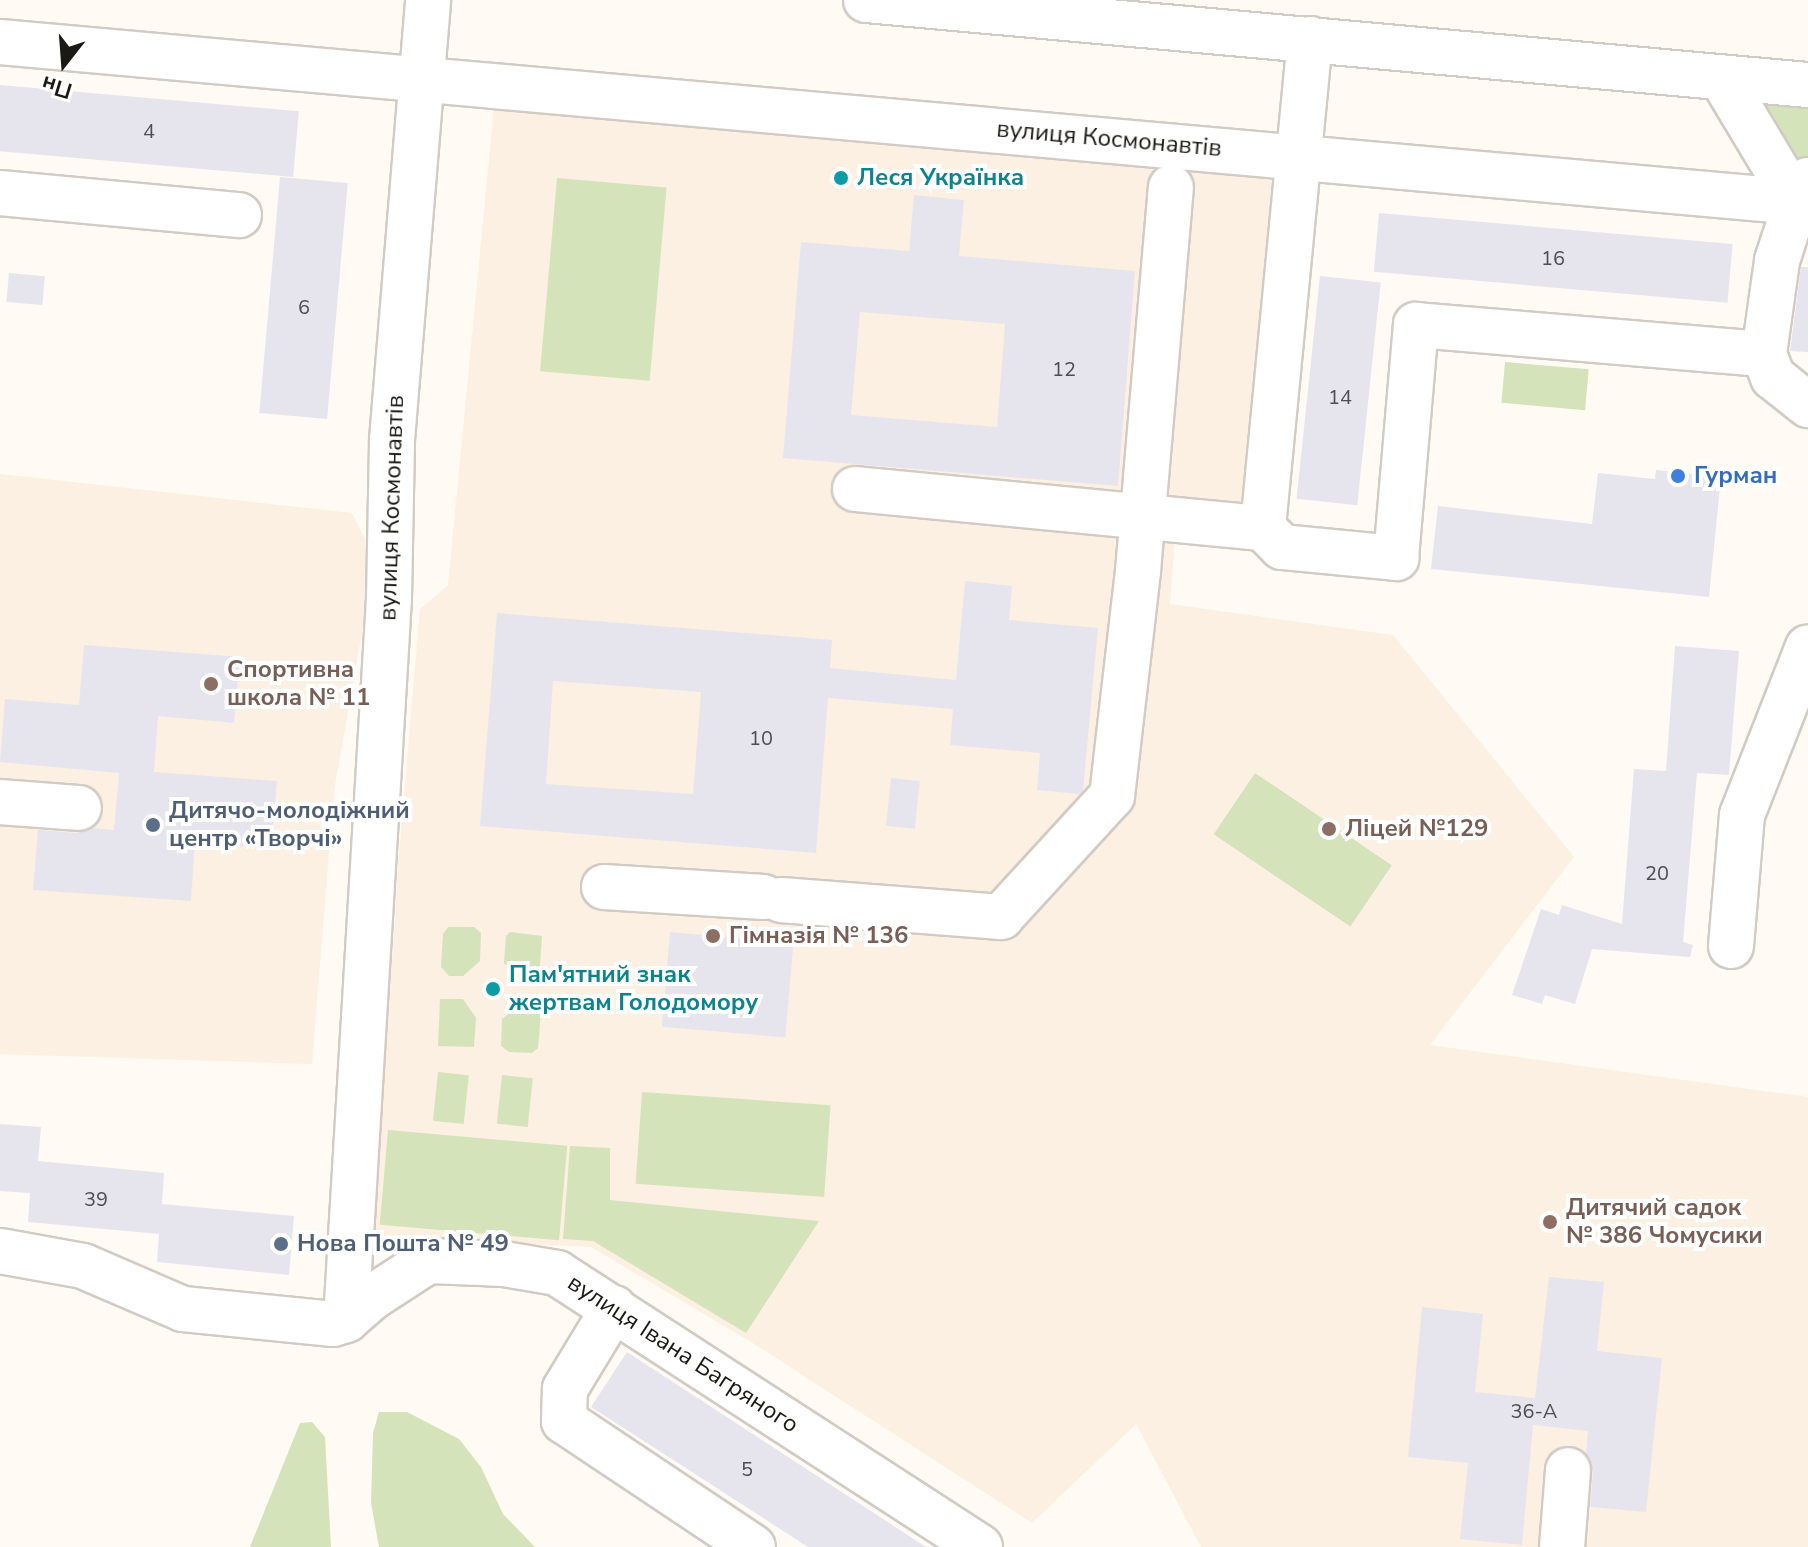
<!DOCTYPE html>
<html>
<head>
<meta charset="utf-8">
<style>
	body { margin:0 }
	#map { position:relative; width:1808px; height:1547px; overflow:hidden; background:#fffaf3; font-family:"Nunito Sans",sans-serif }
	div>[style] { position:absolute }
	.built>* { inset:0; background:#fcf0e2 }
	.green>* { inset:0; background:#d5e3ba; transform-origin:0 0 }
	.building>* { inset:0; background:#e6e5ee; transform-origin:0 0 }
	.roads { filter:drop-shadow(2px 0 #d2cbc4) drop-shadow(-2px 0 #d2cbc4) drop-shadow(0 2px #d2cbc4) drop-shadow(0 -2px #d2cbc4) }
	.minor>* { height:44px; margin:-22px; padding:0 22px; transform-origin:22px; border-radius:22px; background:#fff }
	.dots>* { width:22px; height:22px; translate:-50% -50%; box-sizing:border-box; border:4px solid #fff; border-radius:50% }
	span { translate:-50% -50%; white-space:nowrap; text-align:center; line-height:1.15; -webkit-text-stroke:8px #fff; paint-order:stroke }
	.number-label { font-size:20px; color:#4e4c4c }
	.number-label span { -webkit-text-stroke-width:0 }
	.street-label { font-size:24px; color:#1b1916 }
	.culture-label { font-size:24px; color:#0d838f; font-weight:700 }
	.left { translate:0 -50%; text-align:left }
	.shop-label { font-size:24px; color:#366cbe; font-weight:700 }
	.education-label { font-size:24px; color:#785e54; font-weight:700 }
	.service-label { font-size:24px; color:#4e5e75; font-weight:700 }
	.north { position:absolute; left:24px; top:24px; width:80px; height:80px; -webkit-text-stroke:6px #fff; paint-order:stroke; rotate:197deg; font-size:22px; font-weight:700; line-height:32px; text-align:center; color:#1b1916 }
	.north::after { content:''; display:block; margin:auto; width:28px; height:36px; background:#1b1916; clip-path:polygon(50% 0,100% 100%,50% 72%,0 100%) }
</style>
</head>
<body>
<div id="map">
	<div class="built">
		<div style="clip-path:polygon(495px 97px,1288px 167px,1258px 496px,1225px 514px,1177px 511px,1170px 604px,1393px 635px,1574px 857px,1430px 1045px,1808px 1097px,1808px 1547px,1201px 1547px,1136px 1424px,1032px 1523px,751px 1342px,591px 1247px,374px 1237px,398px 867px,420px 609px,448px 585px)"></div>
		<div style="clip-path:polygon(0 474px,352px 513px,375px 558px,334px 791px,312px 1064px,0 1054px)"></div>
	</div>
	<div class="green">
		<div style="clip-path:polygon(1754px 95px,1808px 101px,1808px 165px,1787px 169px)"></div>
		<div style="left:557px;top:178px;width:110px;height:194px;rotate:5deg"></div>
		<div style="left:1505px;top:362px;width:84px;height:41px;rotate:5deg"></div>
		<div style="left:1255px;top:773px;width:165px;height:74px;rotate:34deg"></div>
		<div style="clip-path:polygon(448px 927px,474px 927px,481px 933px,480px 961px,463px 976px,449px 976px,441px 967px,443px 934px)"></div>
		<div style="clip-path:polygon(510px 932px,542px 936px,539px 979px,522px 981px,504px 963px,506px 936px)"></div>
		<div style="clip-path:polygon(440px 999px,463px 999px,476px 1018px,474px 1047px,438px 1046px)"></div>
		<div style="clip-path:polygon(521px 1004px,532px 1004px,541px 1012px,538px 1048px,532px 1053px,509px 1052px,501px 1046px,502px 1019px)"></div>
		<div style="left:438px;top:1072px;width:31px;height:49px;rotate:6deg"></div>
		<div style="left:502px;top:1075px;width:31px;height:49px;rotate:6deg"></div>
		<div style="left:642px;top:1092px;width:189px;height:92px;rotate:4deg"></div>
		<div style="left:388px;top:1130px;width:180px;height:95px;rotate:5deg"></div>
		<div style="clip-path:polygon(570px 1146px,610px 1148px,610px 1200px,819px 1221px,746px 1333px,593px 1241px,563px 1239px)"></div>
		<div style="clip-path:polygon(379px 1412px,407px 1412px,459px 1439px,481px 1467px,503px 1514px,535px 1547px,379px 1547px,371px 1503px,373px 1433px)"></div>
		<div style="clip-path:polygon(312px 1422px,325px 1437px,331px 1547px,250px 1547px,300px 1423px)"></div>
	</div>
	<div class="building">
		<div style="left:0;top:85px;width:300px;height:66px;rotate:5deg"></div>
		<div style="left:280px;top:177px;width:68px;height:237px;rotate:5deg"></div>
		<div style="clip-path:polygon(evenodd,914px 195px,964px 200px,959px 256px,1135px 271px,1118px 486px,783px 458px,801px 242px,909px 251px,914px 195px,860px 312px,1005px 324px,997px 427px,851px 415px,860px 312px)"></div>
		<div style="left:1379px;top:213px;width:355px;height:59px;rotate:5deg"></div>
		<div style="clip-path:polygon(1801px 267px,1808px 267px,1808px 352px,1790px 351px)"></div>
		<div style="left:9px;top:273px;width:36px;height:29px;rotate:5deg"></div>
		<div style="left:1320px;top:276px;width:61px;height:224px;rotate:6deg"></div>
		<div style="clip-path:polygon(1656px 470px,1721px 477px,1709px 597px,1431px 569px,1438px 506px,1592px 524px,1598px 473px,1655px 479px)"></div>
		<div style="clip-path:polygon(evenodd,965px 581px,1012px 586px,1009px 620px,1098px 628px,1083px 791px,1079px 794px,1037px 790px,1040px 753px,950px 745px,953px 709px,828px 698px,816px 853px,480px 826px,497px 613px,832px 640px,830px 668px,956px 680px,965px 581px,553px 681px,701px 692px,693px 794px,546px 784px,553px 681px)"></div>
		<div style="clip-path:polygon(84px 645px,240px 657px,234px 723px,158px 716px,154px 772px,277px 781px,271px 849px,195px 842px,191px 901px,33px 890px,38px 830px,77px 833px,93px 828px,114px 830px,119px 773px,0 762px,5px 699px,79px 705px)"></div>
		<div style="clip-path:polygon(1675px 646px,1739px 651px,1729px 775px,1697px 773px,1683px 942px,1693px 945px,1690px 957px,1592px 949px,1575px 1004px,1545px 995px,1542px 1004px,1512px 995px,1541px 909px,1559px 915px,1562px 905px,1622px 924px,1634px 769px,1666px 771px)"></div>
		<div style="left:891px;top:778px;width:29px;height:48px;rotate:6deg"></div>
		<div style="left:670px;top:932px;width:124px;height:95px;rotate:5deg"></div>
		<div style="clip-path:polygon(0 1124px,41px 1127px,38px 1161px,164px 1173px,162px 1204px,294px 1216px,289px 1275px,157px 1262px,159px 1234px,28px 1222px,30px 1193px,0 1191px)"></div>
		<div style="clip-path:polygon(1549px 1277px,1604px 1282px,1597px 1351px,1662px 1358px,1646px 1512px,1590px 1507px,1593px 1472px,1586px 1454px,1588px 1431px,1533px 1425px,1522px 1545px,1460px 1539px,1468px 1463px,1408px 1457px,1422px 1307px,1483px 1314px,1475px 1392px,1535px 1398px)"></div>
		<div style="clip-path:polygon(627px 1352px,926px 1547px,808px 1547px,591px 1407px)"></div>
	</div>
	<div class="roads">
		<div class="minor">
			<div style="left:866px;top:0;width:946px;rotate:5.16deg"></div>
			<div style="left:1310px;top:39px;width:491px;rotate:95.5deg"></div>
			<div style="left:1263px;top:528px;width:27px;rotate:45deg"></div>
			<div style="left:1282px;top:547px;width:115px;rotate:5.5deg"></div>
			<div style="left:1396px;top:558px;width:234px;rotate:-85.1deg"></div>
			<div style="left:1416px;top:325px;width:349px;rotate:4.8deg"></div>
			<div style="left:0;top:42px;width:1815px;rotate:5.09deg"></div>
			<div style="left:1721px;top:77px;width:146px;rotate:59deg"></div>
			<div style="left:1808px;top:180px;width:25px;rotate:119deg"></div>
			<div style="left:1796px;top:202px;width:62px;rotate:107.9deg"></div>
			<div style="left:1777px;top:261px;width:94px;rotate:98deg"></div>
			<div style="left:1764px;top:354px;width:25px;rotate:69deg"></div>
			<div style="left:1773px;top:377px;width:45px;rotate:38.7deg"></div>
			<div style="left:0;top:193px;width:240px;rotate:5.3deg"></div>
			<div style="left:855px;top:489px;width:410px;rotate:5.5deg"></div>
			<div style="left:0;top:802px;width:79px;rotate:4.3deg"></div>
			<div style="left:604px;top:887px;width:160px;rotate:3.6deg"></div>
			<div style="left:781px;top:900px;width:221px;rotate:4.4deg"></div>
			<div style="left:1001px;top:917px;width:164px;rotate:-47.5deg"></div>
			<div style="left:1112px;top:796px;width:226px;rotate:-83.4deg"></div>
			<div style="left:1138px;top:571px;width:385px;rotate:-85.1deg"></div>
			<div style="left:1731px;top:946px;width:131px;rotate:-85.2deg"></div>
			<div style="left:1742px;top:815px;width:180px;rotate:-68.6deg"></div>
			<div style="left:0;top:1251px;width:84px;rotate:10.2deg"></div>
			<div style="left:83px;top:1266px;width:109px;rotate:23.3deg"></div>
			<div style="left:183px;top:1309px;width:151px;rotate:5.7deg"></div>
			<div style="left:333px;top:1324px;width:14px;rotate:-17deg"></div>
			<div style="left:346px;top:1320px;width:33px;rotate:-41deg"></div>
			<div style="left:371px;top:1298px;width:68px;rotate:-33deg"></div>
			<div style="left:428px;top:1261px;width:76px;rotate:2.3deg"></div>
			<div style="left:504px;top:1264px;width:54px;rotate:9.6deg"></div>
			<div style="left:557px;top:1273px;width:504px;rotate:32.93deg"></div>
			<div style="left:614px;top:1308px;width:95px;rotate:121.2deg"></div>
			<div style="left:565px;top:1389px;width:32px;rotate:92deg"></div>
			<div style="left:564px;top:1421px;width:227px;rotate:33.7deg"></div>
			<div style="left:346px;top:1320px;width:722px;rotate:-86.59deg"></div>
			<div style="left:389px;top:599px;width:159px;rotate:-88.9deg"></div>
			<div style="left:392px;top:440px;width:441px;rotate:-85.3deg"></div>
			<div style="left:1562px;top:1547px;width:77px;rotate:-85.5deg"></div>
		</div>
	</div>
	<div class="dots">
		<div style="left:841px;top:178px;background:#0f9aa8"></div>
		<div style="left:1678px;top:476px;background:#3f7fe0"></div>
		<div style="left:211px;top:684px;background:#8d6e63"></div>
		<div style="left:153px;top:825px;background:#5c6f8a"></div>
		<div style="left:1329px;top:829px;background:#8d6e63"></div>
		<div style="left:713px;top:936px;background:#8d6e63"></div>
		<div style="left:493px;top:989px;background:#0f9aa8"></div>
		<div style="left:1550px;top:1222px;background:#8d6e63"></div>
		<div style="left:281px;top:1244px;background:#5c6f8a"></div>
	</div>
	<div class="number-label">
		<span style="left:149px;top:131px">4</span>
		<span style="left:1553px;top:258px">16</span>
		<span style="left:304px;top:307px">6</span>
		<span style="left:1064px;top:369px">12</span>
		<span style="left:1340px;top:397px">14</span>
		<span style="left:761px;top:738px">10</span>
		<span style="left:1657px;top:873px">20</span>
		<span style="left:96px;top:1199px">39</span>
		<span style="left:1534px;top:1411px">36-А</span>
		<span style="left:747px;top:1469px">5</span>
	</div>
	<div class="street-label">
		<span style="left:1109px;top:139px;rotate:5deg">вулиця Космонавтів</span>
		<span style="left:392px;top:508px;rotate:-88deg">вулиця Космонавтів</span>
		<span style="left:683px;top:1354px;rotate:33deg">вулиця Івана Багряного</span>
	</div>
	<div class="culture-label">
		<span class="left" style="left:857px;top:178px">Леся Українка</span>
		<span class="left" style="left:509px;top:989px">Пам'ятний знак<br>жертвам Голодомору</span>
	</div>
	<div class="shop-label">
		<span class="left" style="left:1694px;top:476px">Гурман</span>
	</div>
	<div class="education-label">
		<span class="left" style="left:227px;top:684px">Спортивна<br>школа № 11</span>
		<span class="left" style="left:1345px;top:829px">Ліцей №129</span>
		<span class="left" style="left:729px;top:936px">Гімназія № 136</span>
		<span class="left" style="left:1566px;top:1222px">Дитячий садок<br>№ 386 Чомусики</span>
	</div>
	<div class="service-label">
		<span class="left" style="left:169px;top:825px">Дитячо-молодіжний<br>центр «Творчі»</span>
		<span class="left" style="left:297px;top:1244px">Нова Пошта № 49</span>
	</div>
	<div class="north">Пн</div>
</div>
</body>
</html>
